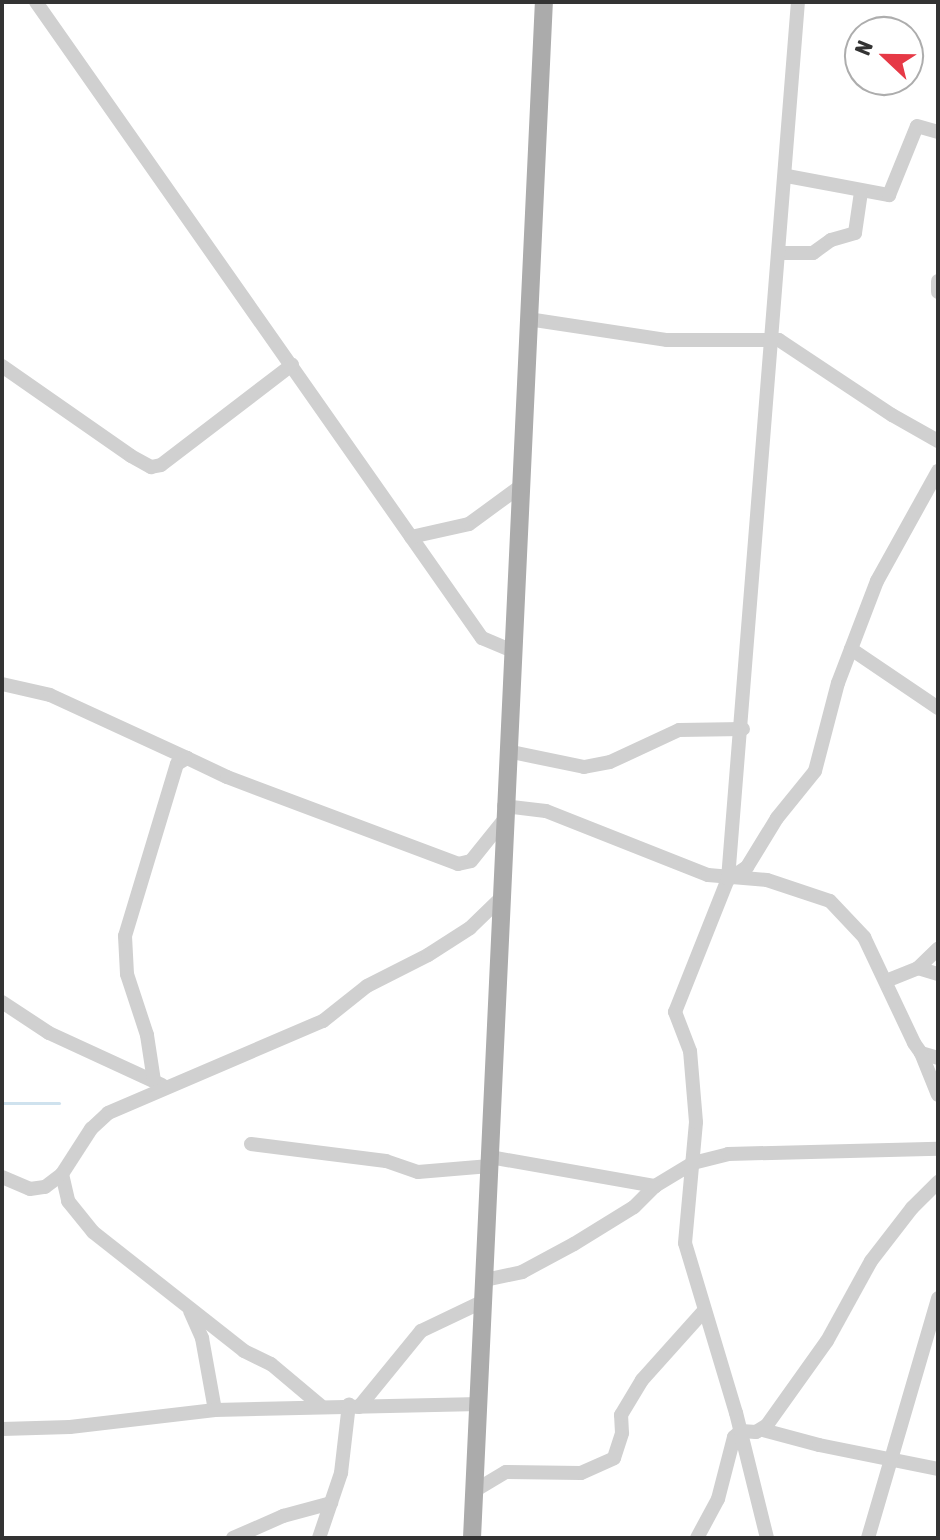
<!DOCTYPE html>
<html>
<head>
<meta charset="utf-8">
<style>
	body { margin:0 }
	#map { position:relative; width:940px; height:1540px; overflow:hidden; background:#fff; font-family:"Asap Condensed",sans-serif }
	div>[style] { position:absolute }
	.stream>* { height:3px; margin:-1.5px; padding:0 1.5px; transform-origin:1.5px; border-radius:1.5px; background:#cfe2ee }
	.minor>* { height:14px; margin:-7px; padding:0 7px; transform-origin:7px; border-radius:7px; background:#d0d0d0 }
	.major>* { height:18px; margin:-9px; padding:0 9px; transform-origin:9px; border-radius:9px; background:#ababab }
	span { translate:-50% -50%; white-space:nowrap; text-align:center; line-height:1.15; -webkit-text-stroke:8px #fff; paint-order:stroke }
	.frame { position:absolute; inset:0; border:4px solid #333; pointer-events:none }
	.north { position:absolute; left:844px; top:16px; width:80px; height:80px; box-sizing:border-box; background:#fff; border:2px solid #adadad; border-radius:50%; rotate:292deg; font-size:22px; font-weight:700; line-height:32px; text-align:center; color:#333 }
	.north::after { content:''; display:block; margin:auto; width:28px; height:36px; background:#e63946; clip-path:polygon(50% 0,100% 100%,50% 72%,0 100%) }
</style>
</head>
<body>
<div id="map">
	<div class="stream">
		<div style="left:2px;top:1103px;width:57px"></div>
	</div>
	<div class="minor">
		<div style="left:36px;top:2px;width:777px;rotate:54.96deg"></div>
		<div style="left:482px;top:638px;width:33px;rotate:23deg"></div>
		<div style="left:787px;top:176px;width:104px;rotate:10.6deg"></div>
		<div style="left:889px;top:195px;width:74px;rotate:-67.9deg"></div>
		<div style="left:917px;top:126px;width:22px;rotate:16deg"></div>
		<div style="left:780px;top:253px;width:33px"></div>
		<div style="left:813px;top:253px;width:22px;rotate:-36deg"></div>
		<div style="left:831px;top:240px;width:25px;rotate:-16deg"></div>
		<div style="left:855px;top:233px;width:41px;rotate:-81.7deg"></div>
		<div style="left:938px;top:281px;width:11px;rotate:90deg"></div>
		<div style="left:528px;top:319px;width:141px;rotate:8.6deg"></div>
		<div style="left:667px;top:340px;width:112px"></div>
		<div style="left:779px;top:340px;width:136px;rotate:33.6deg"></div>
		<div style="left:892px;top:415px;width:53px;rotate:29.5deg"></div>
		<div style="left:2px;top:366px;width:157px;rotate:34.9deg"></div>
		<div style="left:131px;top:456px;width:23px;rotate:29deg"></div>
		<div style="left:151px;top:467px;width:10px;rotate:-11deg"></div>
		<div style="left:161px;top:465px;width:165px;rotate:-37.4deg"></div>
		<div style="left:411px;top:537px;width:59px;rotate:-12.6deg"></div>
		<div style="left:469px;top:524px;width:64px;rotate:-36.2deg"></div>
		<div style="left:851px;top:649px;width:105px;rotate:34.1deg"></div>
		<div style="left:2px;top:684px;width:49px;rotate:12.9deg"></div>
		<div style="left:50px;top:695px;width:151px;rotate:24.7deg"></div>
		<div style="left:507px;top:751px;width:79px;rotate:11.7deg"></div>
		<div style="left:584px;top:767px;width:26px;rotate:-11deg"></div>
		<div style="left:610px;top:762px;width:76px;rotate:-24.9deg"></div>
		<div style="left:679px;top:730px;width:64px;rotate:-0.9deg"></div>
		<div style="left:504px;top:806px;width:42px;rotate:6.8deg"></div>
		<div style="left:546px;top:811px;width:174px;rotate:21.6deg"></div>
		<div style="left:708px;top:875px;width:59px;rotate:4.8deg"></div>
		<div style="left:767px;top:880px;width:66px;rotate:18.4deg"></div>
		<div style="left:830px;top:901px;width:50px;rotate:46.6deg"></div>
		<div style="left:864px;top:937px;width:117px;rotate:64.7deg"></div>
		<div style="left:914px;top:1043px;width:12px;rotate:55deg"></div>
		<div style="left:921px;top:1053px;width:18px;rotate:16deg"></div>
		<div style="left:729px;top:879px;width:22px;rotate:-34deg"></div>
		<div style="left:747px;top:867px;width:57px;rotate:-58.5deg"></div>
		<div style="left:777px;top:818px;width:60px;rotate:-51deg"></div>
		<div style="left:815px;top:771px;width:91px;rotate:-75.4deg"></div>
		<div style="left:838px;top:683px;width:109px;rotate:-69.1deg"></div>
		<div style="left:877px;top:581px;width:126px;rotate:-61deg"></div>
		<div style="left:918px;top:968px;width:21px;rotate:17deg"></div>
		<div style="left:886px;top:981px;width:35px;rotate:-22deg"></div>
		<div style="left:918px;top:968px;width:28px;rotate:-44deg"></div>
		<div style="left:2px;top:1002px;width:56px;rotate:33.4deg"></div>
		<div style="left:49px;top:1033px;width:124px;rotate:24.7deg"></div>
		<div style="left:921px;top:1053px;width:45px;rotate:68deg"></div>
		<div style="left:154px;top:1081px;width:47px;rotate:-98.7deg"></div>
		<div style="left:147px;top:1035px;width:64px;rotate:-108.2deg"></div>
		<div style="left:127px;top:974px;width:38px;rotate:-93deg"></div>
		<div style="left:125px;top:936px;width:180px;rotate:-73.2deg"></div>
		<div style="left:177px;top:764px;width:12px;rotate:-31deg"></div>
		<div style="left:187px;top:758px;width:44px;rotate:25.4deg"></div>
		<div style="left:227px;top:777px;width:247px;rotate:20.6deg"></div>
		<div style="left:458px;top:864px;width:13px;rotate:-13deg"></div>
		<div style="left:471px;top:861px;width:53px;rotate:-51.2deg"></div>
		<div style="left:251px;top:1144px;width:136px;rotate:7.2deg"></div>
		<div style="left:386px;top:1161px;width:34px;rotate:19deg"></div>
		<div style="left:418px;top:1172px;width:72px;rotate:-4.8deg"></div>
		<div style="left:490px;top:1157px;width:168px;rotate:10deg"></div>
		<div style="left:62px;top:1174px;width:28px;rotate:77deg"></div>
		<div style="left:68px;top:1201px;width:40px;rotate:51deg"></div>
		<div style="left:93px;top:1232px;width:192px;rotate:38.2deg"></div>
		<div style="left:244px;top:1351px;width:30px;rotate:26deg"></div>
		<div style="left:271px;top:1364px;width:65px;rotate:40deg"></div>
		<div style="left:2px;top:1177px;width:30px;rotate:23deg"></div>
		<div style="left:30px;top:1189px;width:15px;rotate:-8deg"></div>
		<div style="left:45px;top:1187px;width:21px;rotate:-37deg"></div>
		<div style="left:62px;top:1174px;width:54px;rotate:-57.2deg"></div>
		<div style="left:91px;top:1129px;width:23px;rotate:-43deg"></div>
		<div style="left:108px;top:1113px;width:234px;rotate:-23.2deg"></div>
		<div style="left:323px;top:1021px;width:56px;rotate:-38.5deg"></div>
		<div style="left:367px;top:986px;width:68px;rotate:-26.9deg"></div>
		<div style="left:428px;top:955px;width:50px;rotate:-32.7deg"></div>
		<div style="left:470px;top:928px;width:42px;rotate:-44deg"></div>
		<div style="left:485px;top:1280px;width:38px;rotate:-12deg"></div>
		<div style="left:522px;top:1272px;width:59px;rotate:-28.3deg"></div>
		<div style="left:574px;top:1244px;width:70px;rotate:-31.7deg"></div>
		<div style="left:634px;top:1207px;width:30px;rotate:-45deg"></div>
		<div style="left:655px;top:1186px;width:44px;rotate:-31.2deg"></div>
		<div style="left:693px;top:1163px;width:36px;rotate:-14deg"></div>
		<div style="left:728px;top:1154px;width:210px;rotate:-1.4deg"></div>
		<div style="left:190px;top:1311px;width:30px;rotate:66deg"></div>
		<div style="left:202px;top:1338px;width:73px;rotate:79.8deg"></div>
		<div style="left:359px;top:1407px;width:98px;rotate:-50.8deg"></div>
		<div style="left:421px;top:1331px;width:70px;rotate:-25.5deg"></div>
		<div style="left:2px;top:1429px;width:68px;rotate:-1.7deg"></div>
		<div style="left:70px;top:1427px;width:146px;rotate:-6.7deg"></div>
		<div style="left:215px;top:1410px;width:265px;rotate:-1.3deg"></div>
		<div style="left:763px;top:1430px;width:58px;rotate:15deg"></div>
		<div style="left:819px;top:1445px;width:121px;rotate:11.4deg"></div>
		<div style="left:474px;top:1491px;width:37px;rotate:-31deg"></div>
		<div style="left:506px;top:1472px;width:75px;rotate:0.8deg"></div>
		<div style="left:581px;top:1473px;width:36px;rotate:-24deg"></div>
		<div style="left:614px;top:1458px;width:26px;rotate:-72deg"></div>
		<div style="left:622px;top:1433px;width:18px;rotate:-93deg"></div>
		<div style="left:621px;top:1415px;width:41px;rotate:-59deg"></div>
		<div style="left:642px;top:1380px;width:93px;rotate:-48.1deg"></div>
		<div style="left:233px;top:1538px;width:55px;rotate:-23.7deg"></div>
		<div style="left:283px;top:1516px;width:50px;rotate:-15.2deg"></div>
		<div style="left:319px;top:1538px;width:69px;rotate:-71.3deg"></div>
		<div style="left:341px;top:1473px;width:69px;rotate:-83.4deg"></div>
		<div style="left:697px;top:1538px;width:44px;rotate:-61.7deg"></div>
		<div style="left:718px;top:1499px;width:64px;rotate:-75.5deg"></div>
		<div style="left:734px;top:1437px;width:9px;rotate:-41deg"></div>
		<div style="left:741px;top:1431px;width:15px;rotate:4deg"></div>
		<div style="left:756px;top:1432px;width:13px;rotate:-32deg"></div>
		<div style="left:767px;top:1425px;width:103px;rotate:-54.5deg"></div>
		<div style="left:827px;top:1341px;width:91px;rotate:-61.2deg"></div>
		<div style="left:871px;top:1261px;width:67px;rotate:-52.3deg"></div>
		<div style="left:912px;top:1208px;width:37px;rotate:-45deg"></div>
		<div style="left:767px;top:1538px;width:129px;rotate:-103.9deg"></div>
		<div style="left:736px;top:1413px;width:177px;rotate:-106.7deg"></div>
		<div style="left:685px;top:1243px;width:121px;rotate:-84.8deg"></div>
		<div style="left:696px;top:1122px;width:71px;rotate:-94.8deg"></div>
		<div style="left:690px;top:1051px;width:42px;rotate:-111deg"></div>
		<div style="left:675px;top:1012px;width:143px;rotate:-68.3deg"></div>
		<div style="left:728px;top:879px;width:880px;rotate:-85.44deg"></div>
		<div style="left:868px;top:1538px;width:250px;rotate:-73.7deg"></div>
	</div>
	<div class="major">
		<div style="left:472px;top:1538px;width:1538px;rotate:-87.32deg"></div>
	</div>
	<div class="frame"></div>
	<div class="north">N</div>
</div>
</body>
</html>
